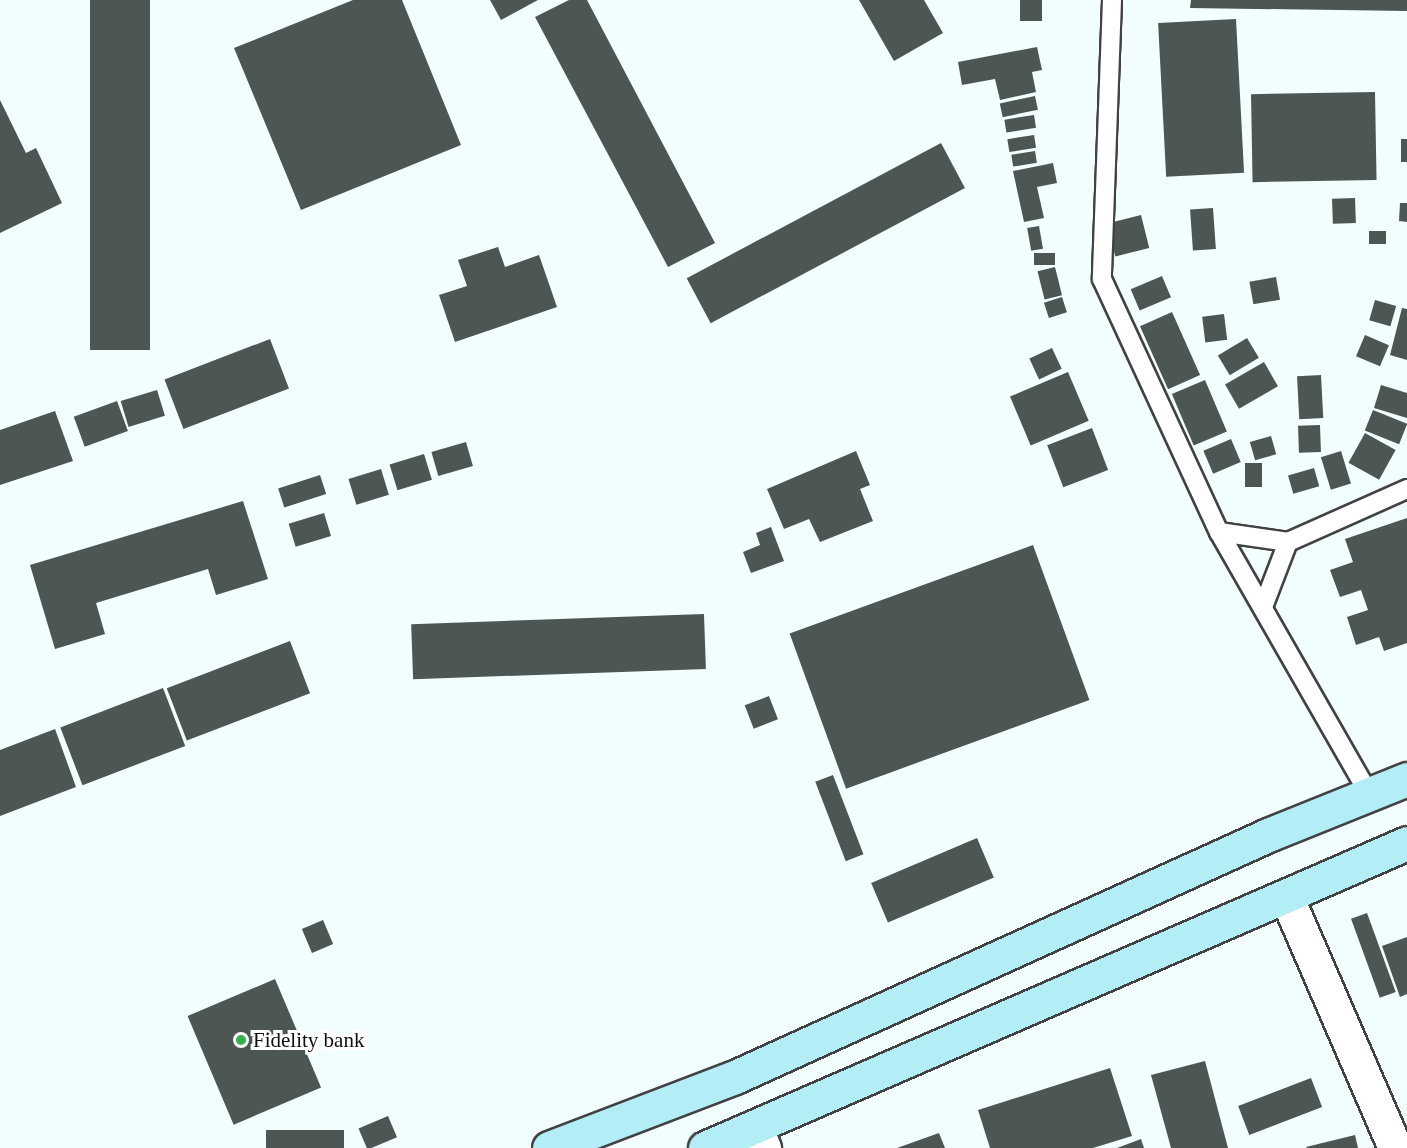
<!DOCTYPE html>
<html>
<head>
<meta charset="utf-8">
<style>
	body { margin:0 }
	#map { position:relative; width:1407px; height:1148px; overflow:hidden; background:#f2fdfe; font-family:Georgia,serif }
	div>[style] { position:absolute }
	.building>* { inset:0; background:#4c5653; transform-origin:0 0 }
	.roads { filter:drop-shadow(2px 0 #424242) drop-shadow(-2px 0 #424242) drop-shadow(0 2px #424242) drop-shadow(0 -2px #424242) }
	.lane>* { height:18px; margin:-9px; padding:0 9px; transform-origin:9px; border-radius:9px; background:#fff }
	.street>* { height:33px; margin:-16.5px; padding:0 16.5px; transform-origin:16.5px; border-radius:16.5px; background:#fff }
	.secondary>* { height:33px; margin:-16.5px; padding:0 16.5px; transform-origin:16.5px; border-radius:16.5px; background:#b3eef7 }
	.dots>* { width:16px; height:16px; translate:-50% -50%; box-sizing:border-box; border:3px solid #fff; border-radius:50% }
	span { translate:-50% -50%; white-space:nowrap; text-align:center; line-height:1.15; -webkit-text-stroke:6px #fff; paint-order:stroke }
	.poi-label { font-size:21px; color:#0f0f0f }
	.left { translate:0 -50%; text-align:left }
</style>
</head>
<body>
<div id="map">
	<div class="building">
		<div style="left:90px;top:0;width:60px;height:350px"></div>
		<div style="clip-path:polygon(353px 0,402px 0,461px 145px,301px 210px,234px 48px)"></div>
		<div style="clip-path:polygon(490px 0,538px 0,501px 20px)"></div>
		<div style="clip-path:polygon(569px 0,587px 0,715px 243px,668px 267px,535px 17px)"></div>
		<div style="clip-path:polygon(859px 0,924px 0,943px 33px,894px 61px)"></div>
		<div style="left:1020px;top:0;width:22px;height:21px"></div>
		<div style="clip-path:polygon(1191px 0,1407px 0,1407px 11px,1190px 8px)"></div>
		<div style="left:1236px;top:19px;width:154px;height:78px;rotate:87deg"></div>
		<div style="clip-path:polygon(1037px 47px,1042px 70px,1032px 72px,1036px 92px,1000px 100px,995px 79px,962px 85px,958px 62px)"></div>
		<div style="left:1375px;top:92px;width:88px;height:124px;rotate:89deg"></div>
		<div style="left:1035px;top:96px;width:14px;height:36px;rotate:78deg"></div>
		<div style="clip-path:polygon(0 100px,26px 153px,36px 148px,62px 203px,0 233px)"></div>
		<div style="left:1034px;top:115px;width:13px;height:30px;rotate:81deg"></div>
		<div style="left:1034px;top:135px;width:13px;height:27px;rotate:81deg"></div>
		<div style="left:1407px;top:139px;width:23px;height:6px;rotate:90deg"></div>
		<div style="left:941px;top:143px;width:51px;height:288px;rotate:62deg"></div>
		<div style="left:1035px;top:151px;width:12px;height:24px;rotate:81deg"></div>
		<div style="clip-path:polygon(1053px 163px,1057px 183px,1037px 187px,1044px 218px,1024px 222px,1013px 171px)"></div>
		<div style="left:1355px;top:198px;width:25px;height:23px;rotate:88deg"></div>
		<div style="clip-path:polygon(1400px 203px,1407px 203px,1407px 222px,1399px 221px)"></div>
		<div style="left:1213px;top:208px;width:41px;height:23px;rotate:86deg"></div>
		<div style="left:1141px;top:215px;width:34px;height:35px;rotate:76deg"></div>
		<div style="left:1039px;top:226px;width:23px;height:12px;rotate:80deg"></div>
		<div style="left:1369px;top:231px;width:17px;height:13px"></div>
		<div style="clip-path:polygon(498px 247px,505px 267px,539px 255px,557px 307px,455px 342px,439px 295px,467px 286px,458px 260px)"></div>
		<div style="left:1034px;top:253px;width:21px;height:12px"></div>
		<div style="left:1055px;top:267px;width:29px;height:18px;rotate:76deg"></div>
		<div style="left:1162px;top:276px;width:23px;height:34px;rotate:67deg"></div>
		<div style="left:1276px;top:277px;width:23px;height:27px;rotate:80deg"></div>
		<div style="left:1062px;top:297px;width:16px;height:19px;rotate:72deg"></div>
		<div style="left:1375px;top:300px;width:22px;height:21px;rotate:16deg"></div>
		<div style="clip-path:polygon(1402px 308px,1407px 309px,1407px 360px,1390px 355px)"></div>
		<div style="left:1172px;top:312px;width:69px;height:35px;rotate:66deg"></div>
		<div style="left:1224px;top:314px;width:26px;height:22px;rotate:83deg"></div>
		<div style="left:1365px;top:335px;width:26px;height:23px;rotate:23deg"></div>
		<div style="left:1247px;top:338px;width:23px;height:34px;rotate:59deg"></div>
		<div style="left:270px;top:339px;width:53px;height:113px;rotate:69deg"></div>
		<div style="left:1052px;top:348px;width:23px;height:25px;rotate:65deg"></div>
		<div style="left:1264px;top:362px;width:28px;height:45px;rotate:60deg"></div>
		<div style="left:1068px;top:372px;width:53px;height:63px;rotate:67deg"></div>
		<div style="left:1321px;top:375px;width:43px;height:24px;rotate:87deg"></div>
		<div style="left:1205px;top:380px;width:56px;height:36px;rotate:67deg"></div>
		<div style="clip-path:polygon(1381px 385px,1407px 393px,1407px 418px,1374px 408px)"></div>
		<div style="left:157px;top:390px;width:27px;height:38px;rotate:73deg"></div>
		<div style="left:117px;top:401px;width:32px;height:46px;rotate:70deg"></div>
		<div style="left:1373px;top:410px;width:37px;height:22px;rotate:22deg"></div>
		<div style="clip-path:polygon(55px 411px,73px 461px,0 485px,0 430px)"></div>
		<div style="left:1320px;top:425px;width:27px;height:22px;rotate:88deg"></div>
		<div style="left:1092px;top:428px;width:45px;height:48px;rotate:69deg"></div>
		<div style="left:1365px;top:433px;width:35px;height:34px;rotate:29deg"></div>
		<div style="left:1271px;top:436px;width:19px;height:22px;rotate:74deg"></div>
		<div style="left:1231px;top:439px;width:25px;height:30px;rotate:67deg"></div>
		<div style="left:466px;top:442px;width:25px;height:36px;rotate:74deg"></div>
		<div style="clip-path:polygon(856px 451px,870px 485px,860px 489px,873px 521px,820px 542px,809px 519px,784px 529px,767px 489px)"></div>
		<div style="left:1341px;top:451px;width:34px;height:21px;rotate:73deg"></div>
		<div style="left:424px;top:454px;width:27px;height:36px;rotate:73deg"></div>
		<div style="left:1262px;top:463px;width:24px;height:17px;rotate:90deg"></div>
		<div style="left:1314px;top:468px;width:19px;height:27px;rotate:74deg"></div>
		<div style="left:381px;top:469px;width:27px;height:34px;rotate:73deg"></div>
		<div style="left:320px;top:475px;width:20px;height:44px;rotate:72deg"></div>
		<div style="clip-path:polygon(243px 501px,268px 579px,216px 595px,208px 569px,96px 603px,105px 634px,55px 649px,30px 565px)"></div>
		<div style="left:324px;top:513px;width:24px;height:37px;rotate:73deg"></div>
		<div style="clip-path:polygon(1407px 518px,1407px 643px,1384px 651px,1379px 637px,1356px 645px,1347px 617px,1368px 610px,1361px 590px,1340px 597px,1330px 570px,1353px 562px,1345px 539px)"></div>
		<div style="clip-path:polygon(771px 527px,784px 561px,751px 573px,743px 552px,760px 545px,756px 533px)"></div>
		<div style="left:1033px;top:545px;width:165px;height:259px;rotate:70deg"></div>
		<div style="left:704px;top:614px;width:55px;height:293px;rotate:88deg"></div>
		<div style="left:290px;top:641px;width:56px;height:132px;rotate:69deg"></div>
		<div style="left:163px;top:688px;width:62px;height:110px;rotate:69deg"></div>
		<div style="left:769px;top:696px;width:25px;height:26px;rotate:69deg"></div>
		<div style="clip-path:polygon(55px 729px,76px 787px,0 816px,0 750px)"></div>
		<div style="left:833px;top:775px;width:85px;height:19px;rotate:69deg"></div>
		<div style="left:977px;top:838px;width:43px;height:115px;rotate:67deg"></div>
		<div style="left:1367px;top:913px;width:84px;height:17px;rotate:70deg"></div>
		<div style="left:323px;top:920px;width:26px;height:23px;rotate:67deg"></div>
		<div style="clip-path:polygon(1407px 937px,1407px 994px,1400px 997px,1382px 946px)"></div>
		<div style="left:275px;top:979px;width:118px;height:95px;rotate:67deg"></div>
		<div style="clip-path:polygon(1205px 1061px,1228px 1148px,1171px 1148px,1151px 1075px)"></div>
		<div style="clip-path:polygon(1110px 1068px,1132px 1136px,1093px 1148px,990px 1148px,978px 1110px)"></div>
		<div style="left:1311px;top:1078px;width:31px;height:78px;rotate:69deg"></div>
		<div style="left:388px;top:1116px;width:23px;height:32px;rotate:67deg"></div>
		<div style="left:266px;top:1130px;width:78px;height:18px"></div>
		<div style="clip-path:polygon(939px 1133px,945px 1148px,897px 1148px)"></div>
		<div style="clip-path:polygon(1355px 1135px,1358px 1148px,1307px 1148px,1306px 1147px)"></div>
		<div style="clip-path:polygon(1141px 1139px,1144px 1148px,1117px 1148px)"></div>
	</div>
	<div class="roads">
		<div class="lane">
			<div style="left:1112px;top:0;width:279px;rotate:92.1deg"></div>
			<div style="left:1102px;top:279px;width:279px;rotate:65.2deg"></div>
			<div style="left:1219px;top:532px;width:302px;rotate:60.2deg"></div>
			<div style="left:1219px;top:532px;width:70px;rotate:8.2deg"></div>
			<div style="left:1288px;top:542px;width:130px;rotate:-24deg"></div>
			<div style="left:1263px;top:607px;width:70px;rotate:-69deg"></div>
		</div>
		<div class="street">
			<div style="left:1287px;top:898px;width:272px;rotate:66.6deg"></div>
			<div style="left:756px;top:1128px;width:22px;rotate:68deg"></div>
		</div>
		<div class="secondary">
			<div style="left:549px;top:1148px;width:199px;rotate:-20.9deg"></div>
			<div style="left:735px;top:1077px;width:585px;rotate:-24.42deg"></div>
			<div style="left:1268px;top:835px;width:150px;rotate:-21.9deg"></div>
			<div style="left:705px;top:1148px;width:765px;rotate:-23.48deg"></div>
		</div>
	</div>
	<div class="dots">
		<div style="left:241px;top:1040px;background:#33b24c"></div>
	</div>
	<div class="poi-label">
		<span class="left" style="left:253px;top:1040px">Fidelity bank</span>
	</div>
</div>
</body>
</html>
